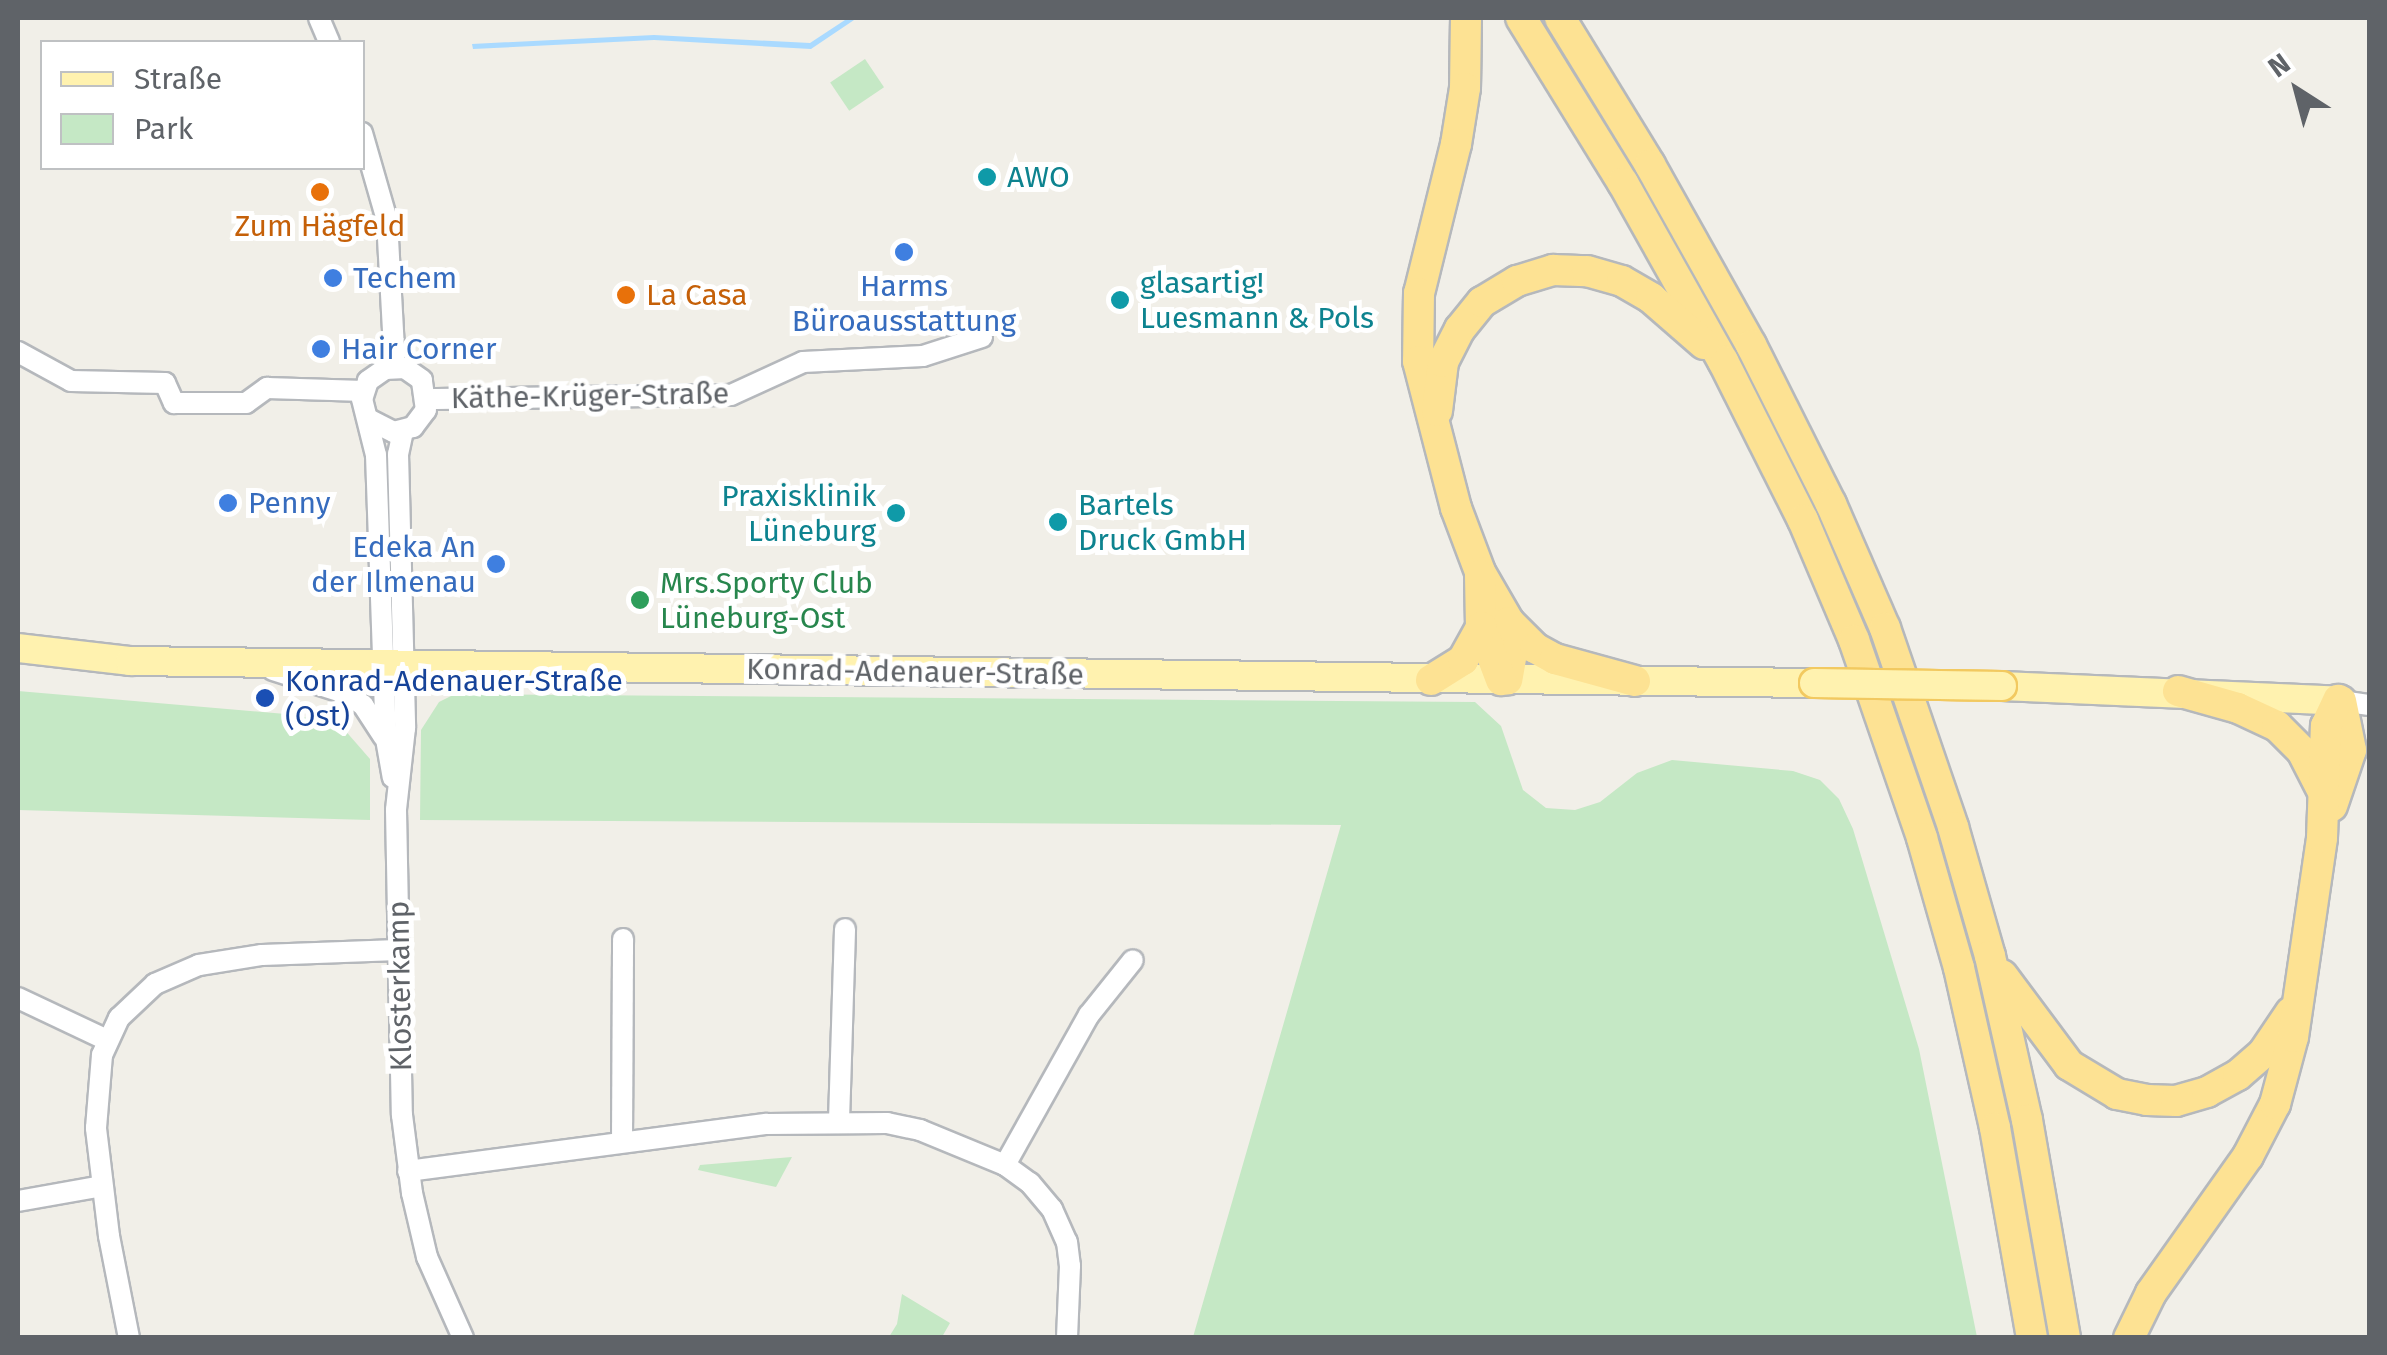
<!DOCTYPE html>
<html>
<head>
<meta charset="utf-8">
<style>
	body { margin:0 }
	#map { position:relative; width:2387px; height:1355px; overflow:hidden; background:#f1efe8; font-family:"Fira Sans",sans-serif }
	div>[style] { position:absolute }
	.green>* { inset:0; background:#c5e8c5; transform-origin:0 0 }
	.water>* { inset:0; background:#aadaff }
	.roads { filter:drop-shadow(2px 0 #b5b8bc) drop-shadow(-2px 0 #b5b8bc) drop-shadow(0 2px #b5b8bc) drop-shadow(0 -2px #b5b8bc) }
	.minor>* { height:20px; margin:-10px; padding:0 10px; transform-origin:10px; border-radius:10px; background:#fff }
	.major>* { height:28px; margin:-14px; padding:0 14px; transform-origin:14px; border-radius:14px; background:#fff2af }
	.highway>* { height:30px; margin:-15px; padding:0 15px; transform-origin:15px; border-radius:15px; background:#fde293 }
	.bridges { filter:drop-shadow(2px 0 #f2c960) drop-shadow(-2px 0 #f2c960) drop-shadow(0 2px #f2c960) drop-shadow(0 -2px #f2c960) }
	.major-bridge>* { height:28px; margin:-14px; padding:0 14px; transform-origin:14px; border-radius:14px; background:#fff2af }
	.dots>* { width:28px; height:28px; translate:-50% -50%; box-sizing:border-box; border:5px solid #fff; border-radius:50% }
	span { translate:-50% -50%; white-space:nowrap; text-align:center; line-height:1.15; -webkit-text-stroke:10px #fff; paint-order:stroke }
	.culture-label { font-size:30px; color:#0d838f }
	.left { translate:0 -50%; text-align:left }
	.right { translate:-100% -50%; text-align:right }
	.food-label { font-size:30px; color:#c56008 }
	.shop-label { font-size:30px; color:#366cbe }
	.street-label { font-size:30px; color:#5f6368 }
	.leisure-label { font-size:30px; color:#27864d }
	.transit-label { font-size:30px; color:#164399 }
	.frame { position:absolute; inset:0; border:20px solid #5f6368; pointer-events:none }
	.legend { position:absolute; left:40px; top:40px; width:325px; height:130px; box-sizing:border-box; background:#fff; border:2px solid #bfc1c3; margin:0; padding:12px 18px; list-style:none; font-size:30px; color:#5f6368 }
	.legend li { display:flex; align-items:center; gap:20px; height:50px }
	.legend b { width:50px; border:2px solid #bfc1c3 }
	.north { position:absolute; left:2247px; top:40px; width:100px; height:100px; -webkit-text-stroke:8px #fff; paint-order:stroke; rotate:324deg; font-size:28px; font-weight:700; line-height:40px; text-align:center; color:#5f6368 }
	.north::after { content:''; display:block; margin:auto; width:35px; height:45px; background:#5f6368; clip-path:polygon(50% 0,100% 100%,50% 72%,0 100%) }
</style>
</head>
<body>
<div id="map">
	<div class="green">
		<div style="left:865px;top:59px;width:34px;height:42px;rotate:56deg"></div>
		<div style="clip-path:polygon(18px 691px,297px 715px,343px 728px,370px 759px,370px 820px,18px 810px)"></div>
		<div style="clip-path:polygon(455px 694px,1475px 702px,1501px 726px,1523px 790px,1546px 808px,1575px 810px,1600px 802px,1637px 773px,1672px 760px,1793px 771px,1820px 780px,1839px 799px,1853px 829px,1919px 1049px,1977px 1337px,1193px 1337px,1341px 825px,420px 820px,421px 730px,439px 702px)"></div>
		<div style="clip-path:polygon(792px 1157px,776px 1187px,698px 1170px,700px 1165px)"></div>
		<div style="clip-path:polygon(902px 1294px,950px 1323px,942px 1337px,889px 1337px,897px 1324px)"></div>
	</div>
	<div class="water">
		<div style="clip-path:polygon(848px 18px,857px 18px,811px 49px,654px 40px,473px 49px,472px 44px,654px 35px,810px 43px)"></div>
	</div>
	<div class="roads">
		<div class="minor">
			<div style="left:319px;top:18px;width:26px;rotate:67deg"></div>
			<div style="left:362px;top:133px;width:91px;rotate:74deg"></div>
			<div style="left:387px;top:220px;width:147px;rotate:86.9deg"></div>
			<div style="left:18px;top:352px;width:60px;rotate:28.7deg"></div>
			<div style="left:71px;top:381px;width:94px;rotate:1.2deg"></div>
			<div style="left:165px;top:383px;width:22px;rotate:66deg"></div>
			<div style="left:174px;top:403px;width:72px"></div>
			<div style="left:246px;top:403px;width:26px;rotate:-36deg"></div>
			<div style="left:267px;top:388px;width:97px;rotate:1.8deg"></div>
			<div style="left:428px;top:399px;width:303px;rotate:-0.8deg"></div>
			<div style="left:731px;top:395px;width:79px;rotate:-24.6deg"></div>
			<div style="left:803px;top:362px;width:120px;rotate:-2.9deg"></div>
			<div style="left:923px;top:356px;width:62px;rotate:-17.9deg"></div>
			<div style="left:370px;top:420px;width:27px;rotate:27deg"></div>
			<div style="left:394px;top:432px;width:20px;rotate:-15deg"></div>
			<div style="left:413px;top:427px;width:21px;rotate:-53deg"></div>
			<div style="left:426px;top:410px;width:30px;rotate:-98deg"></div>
			<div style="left:422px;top:380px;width:21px;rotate:-145deg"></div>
			<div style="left:405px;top:368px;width:20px;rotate:177deg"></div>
			<div style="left:385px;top:369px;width:21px;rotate:145deg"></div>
			<div style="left:368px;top:381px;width:19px;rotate:108deg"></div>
			<div style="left:362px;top:399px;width:58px;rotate:76deg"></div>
			<div style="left:376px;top:455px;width:284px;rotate:88deg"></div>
			<div style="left:386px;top:739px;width:39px;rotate:80deg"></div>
			<div style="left:403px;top:431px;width:24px;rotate:102deg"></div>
			<div style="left:398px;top:454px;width:274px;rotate:88.5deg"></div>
			<div style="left:405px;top:728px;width:82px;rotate:96.3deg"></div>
			<div style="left:396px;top:810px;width:305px;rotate:88.9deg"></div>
			<div style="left:402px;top:1115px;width:79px;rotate:82.7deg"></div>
			<div style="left:412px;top:1193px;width:66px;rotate:76.8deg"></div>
			<div style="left:427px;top:1257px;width:89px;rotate:66deg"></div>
			<div style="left:273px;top:670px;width:76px;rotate:17.7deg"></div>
			<div style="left:345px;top:693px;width:22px;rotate:34deg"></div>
			<div style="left:363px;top:705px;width:38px;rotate:57deg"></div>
			<div style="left:2341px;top:701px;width:29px;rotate:8deg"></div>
			<div style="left:18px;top:998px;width:98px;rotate:25.3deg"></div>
			<div style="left:839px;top:1121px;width:192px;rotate:-88.2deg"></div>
			<div style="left:622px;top:1140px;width:201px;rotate:-89.7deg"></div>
			<div style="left:1005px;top:1165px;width:172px;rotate:-60.8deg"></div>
			<div style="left:1089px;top:1015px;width:70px;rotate:-51.3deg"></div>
			<div style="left:408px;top:1171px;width:362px;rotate:-7.5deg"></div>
			<div style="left:767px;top:1124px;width:120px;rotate:-0.5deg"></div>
			<div style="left:887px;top:1123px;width:34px;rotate:12deg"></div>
			<div style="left:920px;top:1130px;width:92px;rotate:22.4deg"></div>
			<div style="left:1005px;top:1165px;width:31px;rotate:36deg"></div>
			<div style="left:1030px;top:1183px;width:34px;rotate:50deg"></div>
			<div style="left:1052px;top:1209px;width:36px;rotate:66deg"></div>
			<div style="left:1067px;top:1242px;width:24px;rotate:83deg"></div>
			<div style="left:1070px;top:1266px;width:72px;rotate:92.4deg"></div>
			<div style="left:18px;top:1201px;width:85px;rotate:-10.1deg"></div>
			<div style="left:129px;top:1338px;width:104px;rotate:-101.1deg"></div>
			<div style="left:109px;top:1236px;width:109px;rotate:-96.9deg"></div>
			<div style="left:96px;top:1128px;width:73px;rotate:-85.3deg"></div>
			<div style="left:102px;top:1055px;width:41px;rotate:-65.3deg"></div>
			<div style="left:119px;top:1018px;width:50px;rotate:-43.4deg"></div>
			<div style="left:155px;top:984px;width:48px;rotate:-23.4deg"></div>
			<div style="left:199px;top:965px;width:64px;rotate:-9deg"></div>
			<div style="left:262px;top:955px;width:136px;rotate:-2.1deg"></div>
		</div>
		<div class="major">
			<div style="left:18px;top:648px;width:113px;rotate:6.6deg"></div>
			<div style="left:130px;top:661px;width:1684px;rotate:0.75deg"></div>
			<div style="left:2002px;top:686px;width:339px;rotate:2.5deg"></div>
		</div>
		<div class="highway">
			<div style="left:1466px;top:18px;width:70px;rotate:90.8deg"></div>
			<div style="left:1465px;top:88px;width:57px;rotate:99.1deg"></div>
			<div style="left:1456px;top:144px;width:154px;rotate:103.9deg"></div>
			<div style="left:1419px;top:293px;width:68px;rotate:90.8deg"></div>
			<div style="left:1418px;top:361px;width:152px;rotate:75.5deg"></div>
			<div style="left:1456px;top:508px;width:68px;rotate:69.4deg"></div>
			<div style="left:1480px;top:572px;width:58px;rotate:59.9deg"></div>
			<div style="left:1509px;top:622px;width:31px;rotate:84deg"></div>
			<div style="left:1512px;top:653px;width:27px;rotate:100deg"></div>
			<div style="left:1521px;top:18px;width:194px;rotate:58.3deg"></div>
			<div style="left:1623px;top:183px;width:204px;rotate:60.7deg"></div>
			<div style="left:1723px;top:361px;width:178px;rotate:63.3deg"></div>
			<div style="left:1803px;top:520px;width:130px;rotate:67deg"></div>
			<div style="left:1854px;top:640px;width:209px;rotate:71deg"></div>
			<div style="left:1922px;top:838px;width:135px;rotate:74.1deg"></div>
			<div style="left:1959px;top:968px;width:164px;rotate:77.3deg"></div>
			<div style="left:1995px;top:1128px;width:213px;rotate:80deg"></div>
			<div style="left:1560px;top:18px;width:172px;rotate:58.5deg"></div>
			<div style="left:1650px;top:165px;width:206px;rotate:60.7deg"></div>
			<div style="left:1751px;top:345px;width:178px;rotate:63.3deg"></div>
			<div style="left:1831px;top:504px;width:135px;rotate:66.5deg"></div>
			<div style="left:1885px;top:628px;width:210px;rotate:71.1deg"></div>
			<div style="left:1953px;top:827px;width:134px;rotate:74deg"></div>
			<div style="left:1990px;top:956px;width:168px;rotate:77.3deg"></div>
			<div style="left:2027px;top:1120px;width:221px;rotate:80.1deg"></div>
			<div style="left:1437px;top:411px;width:49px;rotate:-83deg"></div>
			<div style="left:1443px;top:362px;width:37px;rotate:-63deg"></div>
			<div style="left:1460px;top:329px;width:35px;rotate:-51deg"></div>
			<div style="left:1482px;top:302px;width:41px;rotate:-31deg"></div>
			<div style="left:1517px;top:281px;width:38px;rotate:-17deg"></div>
			<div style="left:1553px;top:270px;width:34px;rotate:2deg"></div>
			<div style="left:1587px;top:271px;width:36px;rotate:16deg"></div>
			<div style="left:1622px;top:281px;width:34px;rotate:30deg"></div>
			<div style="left:1651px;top:298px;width:70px;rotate:41deg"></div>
			<div style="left:1480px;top:575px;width:52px;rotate:88.9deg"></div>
			<div style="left:1481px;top:627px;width:57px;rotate:69.3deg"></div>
			<div style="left:1509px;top:622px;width:37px;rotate:45deg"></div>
			<div style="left:1535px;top:648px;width:23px;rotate:29deg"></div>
			<div style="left:1555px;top:659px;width:83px;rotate:15.4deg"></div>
			<div style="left:1431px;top:680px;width:38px;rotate:-32deg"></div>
			<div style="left:1463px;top:660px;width:38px;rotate:-61deg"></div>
			<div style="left:2178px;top:691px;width:62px;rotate:15.8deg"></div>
			<div style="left:2238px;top:708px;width:43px;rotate:24.8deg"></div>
			<div style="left:2277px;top:726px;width:35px;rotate:45deg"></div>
			<div style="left:2302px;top:751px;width:42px;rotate:62.8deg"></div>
			<div style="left:2332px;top:806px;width:59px;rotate:-71.3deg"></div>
			<div style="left:2351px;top:750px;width:50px;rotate:-101.5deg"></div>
			<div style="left:2002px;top:975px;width:112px;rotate:53.3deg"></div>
			<div style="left:2069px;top:1065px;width:56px;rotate:31.1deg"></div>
			<div style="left:2117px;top:1094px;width:31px;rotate:11deg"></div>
			<div style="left:2147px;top:1100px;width:29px;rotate:2deg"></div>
			<div style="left:2176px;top:1101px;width:32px;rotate:-16deg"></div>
			<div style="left:2207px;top:1092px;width:35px;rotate:-29deg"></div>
			<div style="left:2238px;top:1075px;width:35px;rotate:-41deg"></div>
			<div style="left:2264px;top:1052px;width:48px;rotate:-56deg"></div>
			<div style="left:2129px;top:1338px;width:50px;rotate:-63.9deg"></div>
			<div style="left:2151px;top:1293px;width:168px;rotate:-54.7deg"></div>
			<div style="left:2248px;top:1156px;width:59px;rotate:-62.6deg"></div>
			<div style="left:2275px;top:1104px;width:69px;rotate:-75deg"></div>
			<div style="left:2293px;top:1037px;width:201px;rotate:-81.7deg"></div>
			<div style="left:2322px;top:838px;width:112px;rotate:-88deg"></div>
			<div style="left:2326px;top:726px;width:29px;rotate:-65deg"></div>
		</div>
	</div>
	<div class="bridges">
		<div class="major-bridge">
			<div style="left:1814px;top:683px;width:188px;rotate:0.9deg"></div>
		</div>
	</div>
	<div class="dots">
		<div style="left:987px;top:177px;background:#0f9aa8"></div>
		<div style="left:320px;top:192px;background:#e8710a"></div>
		<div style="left:904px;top:252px;background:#3f7fe0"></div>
		<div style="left:333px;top:278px;background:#3f7fe0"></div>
		<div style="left:626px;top:295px;background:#e8710a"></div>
		<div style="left:1120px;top:300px;background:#0f9aa8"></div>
		<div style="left:321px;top:349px;background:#3f7fe0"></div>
		<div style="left:228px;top:503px;background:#3f7fe0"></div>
		<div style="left:896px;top:513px;background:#0f9aa8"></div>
		<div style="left:1058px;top:522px;background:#0f9aa8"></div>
		<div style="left:496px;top:564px;background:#3f7fe0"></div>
		<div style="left:640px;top:600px;background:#2e9e5b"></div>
		<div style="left:265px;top:698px;background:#1a4fb4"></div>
	</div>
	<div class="culture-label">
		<span class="left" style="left:1007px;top:177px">AWO</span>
		<span class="left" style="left:1140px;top:300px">glasartig!<br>Luesmann &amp; Pols</span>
		<span class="right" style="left:876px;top:513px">Praxisklinik<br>Lüneburg</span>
		<span class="left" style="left:1078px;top:522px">Bartels<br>Druck GmbH</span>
	</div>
	<div class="food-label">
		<span style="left:320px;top:226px">Zum Hägfeld</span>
		<span class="left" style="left:646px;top:295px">La Casa</span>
	</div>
	<div class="shop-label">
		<span class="left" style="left:353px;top:278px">Techem</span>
		<span style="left:904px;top:303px">Harms<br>Büroausstattung</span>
		<span class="left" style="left:341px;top:349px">Hair Corner</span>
		<span class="left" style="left:248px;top:503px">Penny</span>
		<span class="right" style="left:476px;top:564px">Edeka An<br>der Ilmenau</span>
	</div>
	<div class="street-label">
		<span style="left:590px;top:396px;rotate:-1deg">Käthe-Krüger-Straße</span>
		<span style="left:915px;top:672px;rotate:1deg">Konrad-Adenauer-Straße</span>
		<span style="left:400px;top:986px;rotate:-91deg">Klosterkamp</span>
	</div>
	<div class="leisure-label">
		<span class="left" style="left:660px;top:600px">Mrs.Sporty Club<br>Lüneburg-Ost</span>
	</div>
	<div class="transit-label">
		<span class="left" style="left:285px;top:698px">Konrad-Adenauer-Straße<br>(Ost)</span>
	</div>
	<div class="frame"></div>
	<ul class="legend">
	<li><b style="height:12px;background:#fff2af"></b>Straße</li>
	<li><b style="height:28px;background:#c5e8c5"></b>Park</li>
	</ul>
	<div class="north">N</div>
</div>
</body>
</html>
